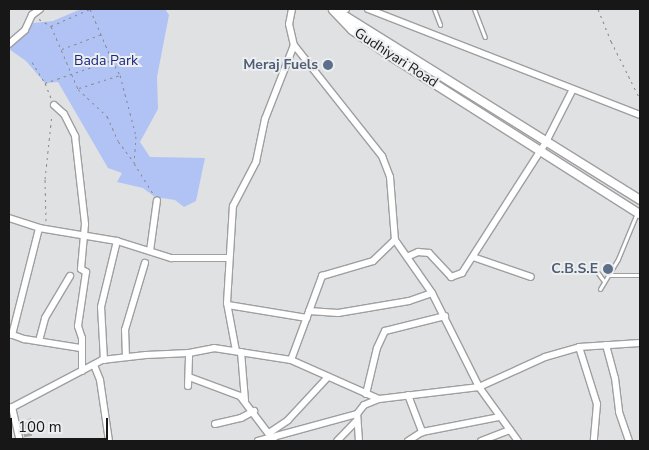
<!DOCTYPE html>
<html>
<head>
<meta charset="utf-8">
<style>
	body { margin:0 }
	#map { position:relative; width:649px; height:450px; overflow:hidden; background:#e0e1e3; font-family:"Nunito Sans",sans-serif }
	div>[style] { position:absolute }
	.green>* { inset:0; background:#b1c3f4 }
	.shadow>* { inset:0; background:#0003 }
	.building>* { inset:0; background:#a4a2a2; transform-origin:0 0 }
	.path>* { height:1px; margin-top:-0.5px; transform-origin:0; background:repeating-linear-gradient(90deg,#898a8c 0 2.5px,transparent 0 6.5px) }
	.roads { filter:drop-shadow(1px 0 #9f9fa1) drop-shadow(-1px 0 #9f9fa1) drop-shadow(0 1px #9f9fa1) drop-shadow(0 -1px #9f9fa1) }
	.service>* { height:3px; margin:-1.5px; padding:0 1.5px; transform-origin:1.5px; border-radius:1.5px; background:#fff }
	.minor>* { height:6px; margin:-3px; padding:0 3px; transform-origin:3px; border-radius:3px; background:#fff }
	.tertiary>* { height:8px; margin:-4px; padding:0 4px; transform-origin:4px; border-radius:4px; background:#fff }
	.dots>* { width:14px; height:14px; translate:-50% -50%; box-sizing:border-box; border:2px solid #edeef0; border-radius:50% }
	span { translate:-50% -50%; white-space:nowrap; text-align:center; line-height:1.15; -webkit-text-stroke:4px #edeef0; paint-order:stroke }
	.street-label { font-size:14px; color:#171718 }
	.park-label { font-size:14px; color:#1a2980 }
	.service-label { font-size:14px; color:#4e5e75; font-weight:700 }
	.right { translate:-100% -50%; text-align:right }
	.frame { position:absolute; inset:0; border:10px solid #171718; pointer-events:none }
	.scale { position:absolute; left:10px; top:418px; width:98px; height:22px; box-sizing:border-box; border:2px solid #171718; border-top:0; padding-left:6px; font-size:15px; line-height:18px; white-space:nowrap; color:#171718; -webkit-text-stroke:4px #edeef0; paint-order:stroke }
</style>
</head>
<body>
<div id="map">
	<div class="green">
		<div style="clip-path:polygon(81px 9px,165px 9px,169px 15px,157px 77px,158px 109px,140px 142px,150px 157px,205px 158px,196px 201px,184px 207px,175px 200px,155px 197px,143px 188px,117px 182px,122px 173px,108px 168px,58px 82px,45px 83px,26px 61px,9px 49px,9px 45px,27px 32px,33px 23px,53px 21px)"></div>
	</div>
	<div class="shadow">
		<div style="clip-path:polygon(31px 418px,34px 433px,31px 435px,22px 422px)"></div>
	</div>
	<div class="building">
		<div style="left:29px;top:420px;width:16px;height:8px;rotate:79deg"></div>
	</div>
	<div class="path">
		<div style="left:598px;top:9px;width:35px;rotate:68deg"></div>
		<div style="left:611px;top:41px;width:65px;rotate:63.4deg"></div>
		<div style="left:39px;top:19px;width:14px;rotate:30deg"></div>
		<div style="left:51px;top:26px;width:69px;rotate:66.8deg"></div>
		<div style="left:78px;top:89px;width:40px;rotate:43deg"></div>
		<div style="left:107px;top:116px;width:27px;rotate:66deg"></div>
		<div style="left:118px;top:141px;width:26px;rotate:53deg"></div>
		<div style="left:51px;top:26px;width:43px;rotate:-23.6deg"></div>
		<div style="left:90px;top:9px;width:56px;rotate:66.7deg"></div>
		<div style="left:62px;top:49px;width:43px;rotate:-20.6deg"></div>
		<div style="left:32px;top:62px;width:25px;rotate:58deg"></div>
		<div style="left:45px;top:83px;width:71px;rotate:-18.9deg"></div>
		<div style="left:112px;top:60px;width:17px;rotate:62deg"></div>
		<div style="left:120px;top:75px;width:63px;rotate:75.3deg"></div>
		<div style="left:136px;top:136px;width:27px;rotate:94deg"></div>
		<div style="left:134px;top:163px;width:38px;rotate:58deg"></div>
		<div style="left:45px;top:83px;width:18px;rotate:68deg"></div>
		<div style="left:79px;top:88px;width:43px;rotate:-17.6deg"></div>
		<div style="left:46px;top:221px;width:42px;rotate:-91.4deg"></div>
		<div style="left:45px;top:179px;width:65px;rotate:-83.9deg"></div>
	</div>
	<div class="roads">
		<div class="service">
			<div style="left:434px;top:9px;width:17px;rotate:69deg"></div>
			<div style="left:474px;top:9px;width:30px;rotate:69deg"></div>
			<div style="left:598px;top:273px;width:9px;rotate:54deg"></div>
			<div style="left:608px;top:275px;width:32px"></div>
			<div style="left:600px;top:289px;width:35px;rotate:-59deg"></div>
			<div style="left:618px;top:259px;width:50px;rotate:-67.6deg"></div>
		</div>
		<div class="minor">
			<div style="left:292px;top:9px;width:15px;rotate:101deg"></div>
			<div style="left:289px;top:24px;width:22px;rotate:77deg"></div>
			<div style="left:294px;top:45px;width:142px;rotate:51.6deg"></div>
			<div style="left:382px;top:156px;width:22px;rotate:69deg"></div>
			<div style="left:390px;top:177px;width:63px;rotate:85.5deg"></div>
			<div style="left:395px;top:240px;width:65px;rotate:55.1deg"></div>
			<div style="left:432px;top:293px;width:105px;rotate:63.4deg"></div>
			<div style="left:479px;top:387px;width:67px;rotate:54.2deg"></div>
			<div style="left:368px;top:9px;width:292px;rotate:21.3deg"></div>
			<div style="left:333px;top:10px;width:13px;rotate:-4deg"></div>
			<div style="left:9px;top:44px;width:21px;rotate:-41deg"></div>
			<div style="left:25px;top:30px;width:17px;rotate:-65deg"></div>
			<div style="left:32px;top:15px;width:10px;rotate:-37deg"></div>
			<div style="left:54px;top:105px;width:13px;rotate:42deg"></div>
			<div style="left:64px;top:114px;width:25px;rotate:63deg"></div>
			<div style="left:75px;top:136px;width:89px;rotate:83.5deg"></div>
			<div style="left:85px;top:224px;width:45px;rotate:95.1deg"></div>
			<div style="left:81px;top:269px;width:6px;rotate:31deg"></div>
			<div style="left:86px;top:272px;width:55px;rotate:98.4deg"></div>
			<div style="left:78px;top:326px;width:13px;rotate:72deg"></div>
			<div style="left:82px;top:338px;width:33px;rotate:90deg"></div>
			<div style="left:9px;top:218px;width:32px;rotate:18deg"></div>
			<div style="left:39px;top:228px;width:79px;rotate:9.5deg"></div>
			<div style="left:117px;top:241px;width:57px;rotate:17.5deg"></div>
			<div style="left:171px;top:258px;width:58px"></div>
			<div style="left:150px;top:251px;width:51px;rotate:-82.2deg"></div>
			<div style="left:409px;top:256px;width:10px;rotate:-24deg"></div>
			<div style="left:418px;top:252px;width:11px;rotate:5deg"></div>
			<div style="left:429px;top:253px;width:33px;rotate:47deg"></div>
			<div style="left:451px;top:277px;width:12px;rotate:-20deg"></div>
			<div style="left:462px;top:273px;width:156px;rotate:-57.3deg"></div>
			<div style="left:546px;top:142px;width:59px;rotate:-63deg"></div>
			<div style="left:473px;top:257px;width:61px;rotate:19deg"></div>
			<div style="left:228px;top:305px;width:80px;rotate:9.3deg"></div>
			<div style="left:309px;top:311px;width:29px;rotate:4deg"></div>
			<div style="left:338px;top:313px;width:72px;rotate:-9.6deg"></div>
			<div style="left:409px;top:301px;width:24px;rotate:-19deg"></div>
			<div style="left:10px;top:334px;width:15px;rotate:20deg"></div>
			<div style="left:24px;top:339px;width:57px;rotate:9.1deg"></div>
			<div style="left:12px;top:335px;width:110px;rotate:-75.8deg"></div>
			<div style="left:39px;top:341px;width:24px;rotate:-75deg"></div>
			<div style="left:45px;top:318px;width:49px;rotate:-59.2deg"></div>
			<div style="left:606px;top:345px;width:34px;rotate:75deg"></div>
			<div style="left:615px;top:378px;width:34px;rotate:83deg"></div>
			<div style="left:619px;top:412px;width:31px;rotate:71deg"></div>
			<div style="left:579px;top:347px;width:60px;rotate:72.5deg"></div>
			<div style="left:597px;top:404px;width:37px;rotate:95deg"></div>
			<div style="left:236px;top:351px;width:49px;rotate:-100.6deg"></div>
			<div style="left:227px;top:303px;width:97px;rotate:-86.5deg"></div>
			<div style="left:233px;top:206px;width:50px;rotate:-62.4deg"></div>
			<div style="left:256px;top:162px;width:44px;rotate:-78.2deg"></div>
			<div style="left:265px;top:119px;width:79px;rotate:-68.6deg"></div>
			<div style="left:241px;top:352px;width:49px;rotate:85.3deg"></div>
			<div style="left:126px;top:357px;width:27px;rotate:-92deg"></div>
			<div style="left:125px;top:330px;width:70px;rotate:-73.4deg"></div>
			<div style="left:104px;top:360px;width:53px;rotate:-93.2deg"></div>
			<div style="left:101px;top:307px;width:68px;rotate:-76.4deg"></div>
			<div style="left:291px;top:360px;width:90px;rotate:-69.7deg"></div>
			<div style="left:322px;top:276px;width:53px;rotate:-16.4deg"></div>
			<div style="left:373px;top:261px;width:30px;rotate:-44deg"></div>
			<div style="left:94px;top:365px;width:16px;rotate:68deg"></div>
			<div style="left:100px;top:380px;width:62px;rotate:81.6deg"></div>
			<div style="left:189px;top:377px;width:54px;rotate:20.4deg"></div>
			<div style="left:240px;top:396px;width:56px;rotate:52.9deg"></div>
			<div style="left:188px;top:386px;width:33px;rotate:-88deg"></div>
			<div style="left:366px;top:394px;width:47px;rotate:-76.6deg"></div>
			<div style="left:377px;top:348px;width:19px;rotate:-65deg"></div>
			<div style="left:385px;top:331px;width:62px;rotate:-14deg"></div>
			<div style="left:408px;top:395px;width:40px;rotate:69deg"></div>
			<div style="left:422px;top:432px;width:78px;rotate:-11deg"></div>
			<div style="left:12px;top:407px;width:35px;rotate:77deg"></div>
			<div style="left:9px;top:409px;width:105px;rotate:-27.8deg"></div>
			<div style="left:102px;top:360px;width:44px;rotate:-6.5deg"></div>
			<div style="left:146px;top:355px;width:43px;rotate:-2.7deg"></div>
			<div style="left:189px;top:353px;width:25px;rotate:-11deg"></div>
			<div style="left:214px;top:348px;width:78px;rotate:8.9deg"></div>
			<div style="left:291px;top:360px;width:96px;rotate:23.9deg"></div>
			<div style="left:379px;top:399px;width:101px;rotate:-6.8deg"></div>
			<div style="left:479px;top:387px;width:72px;rotate:-24.4deg"></div>
			<div style="left:545px;top:357px;width:35px;rotate:-16deg"></div>
			<div style="left:579px;top:347px;width:61px;rotate:-3.8deg"></div>
			<div style="left:215px;top:424px;width:27px;rotate:-13deg"></div>
			<div style="left:241px;top:418px;width:15px;rotate:-28deg"></div>
			<div style="left:269px;top:433px;width:23px;rotate:-34deg"></div>
			<div style="left:288px;top:420px;width:59px;rotate:-47.1deg"></div>
			<div style="left:258px;top:441px;width:103px;rotate:-15.3deg"></div>
			<div style="left:337px;top:441px;width:29px;rotate:-46deg"></div>
			<div style="left:359px;top:441px;width:27px;rotate:-94deg"></div>
			<div style="left:357px;top:414px;width:11px;rotate:-52deg"></div>
			<div style="left:364px;top:405px;width:16px;rotate:-22deg"></div>
			<div style="left:408px;top:441px;width:17px;rotate:-33deg"></div>
			<div style="left:481px;top:441px;width:31px;rotate:-21deg"></div>
		</div>
		<div class="tertiary">
			<div style="left:333px;top:10px;width:28px;rotate:46deg"></div>
			<div style="left:352px;top:30px;width:41px;rotate:34.1deg"></div>
			<div style="left:386px;top:53px;width:301px;rotate:32.4deg"></div>
			<div style="left:340px;top:13px;width:354px;rotate:31.9deg"></div>
		</div>
	</div>
	<div class="dots">
		<div style="left:328px;top:65px;background:#5c6f8a"></div>
		<div style="left:608px;top:269px;background:#5c6f8a"></div>
	</div>
	<div class="street-label">
		<span style="left:396px;top:58px;rotate:33deg">Gudhiyari Road</span>
	</div>
	<div class="park-label">
		<span style="left:106px;top:61px">Bada Park</span>
	</div>
	<div class="service-label">
		<span class="right" style="left:318px;top:65px">Meraj Fuels</span>
		<span class="right" style="left:598px;top:269px">C.B.S.E</span>
	</div>
	<div class="frame"></div>
	<div class="scale">100 m</div>
</div>
</body>
</html>
